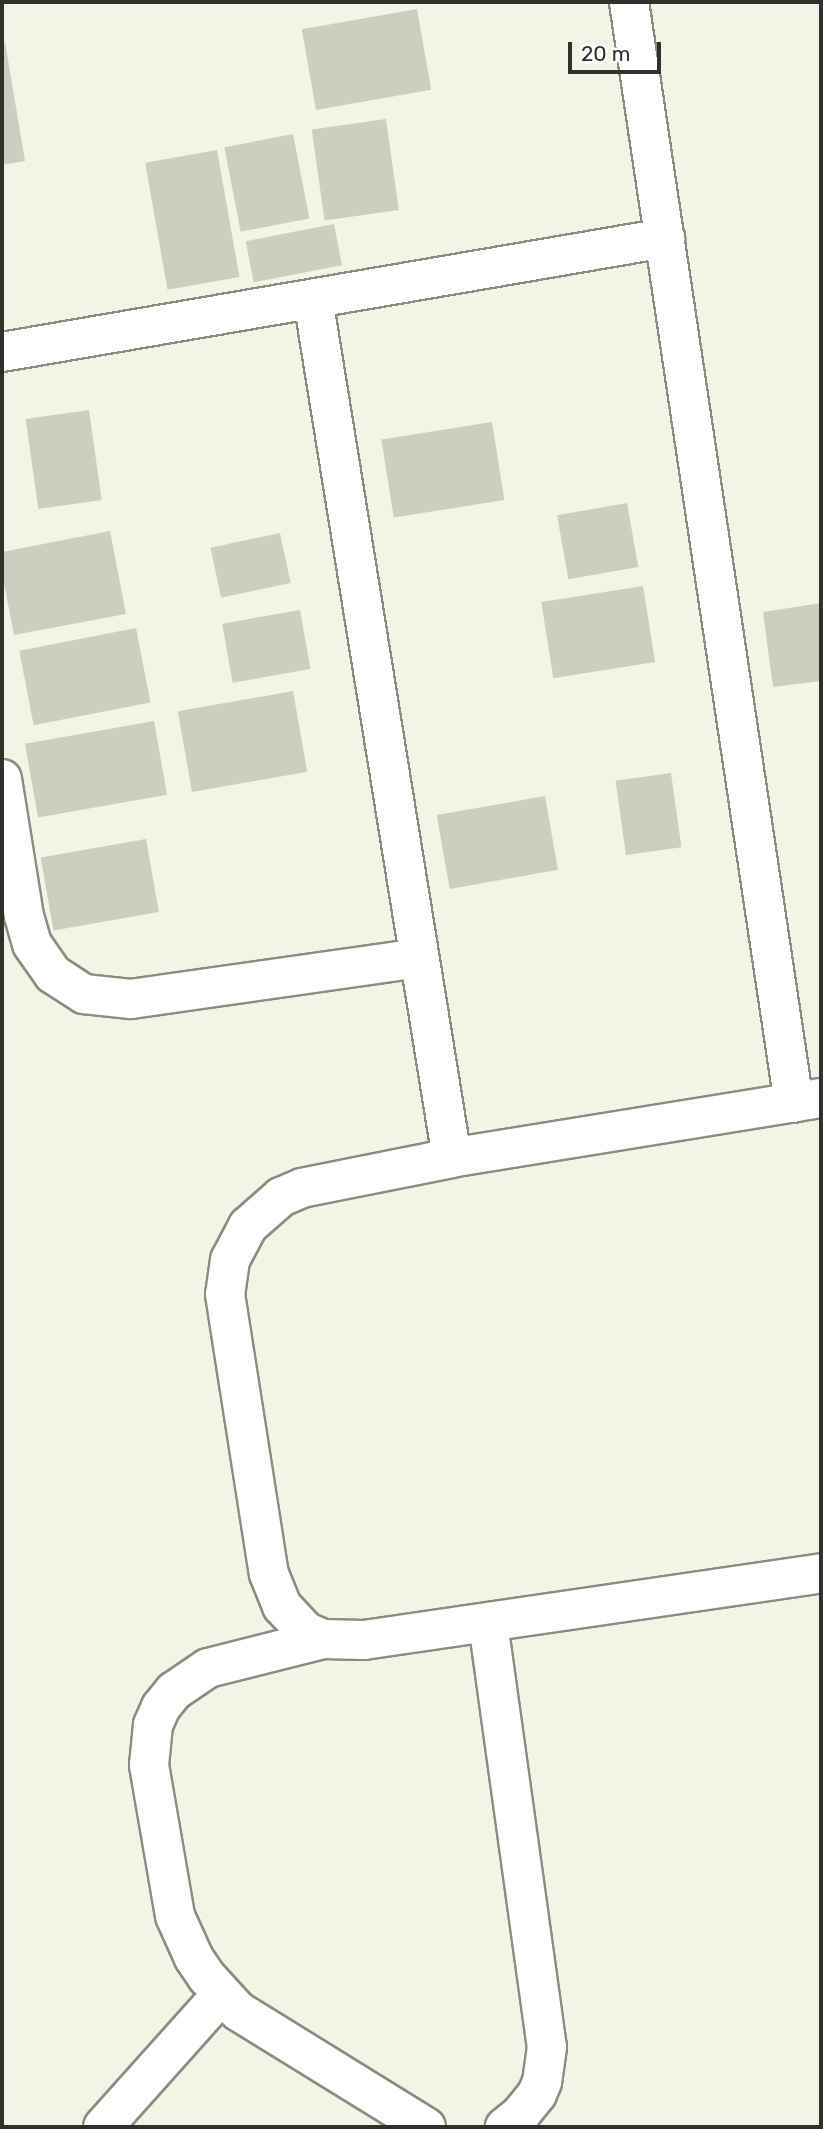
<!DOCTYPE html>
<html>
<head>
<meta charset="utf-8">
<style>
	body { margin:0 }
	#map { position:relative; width:823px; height:2129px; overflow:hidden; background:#f2f5e6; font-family:Rubik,sans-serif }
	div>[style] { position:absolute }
	.building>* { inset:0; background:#cccfc0; transform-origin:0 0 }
	.roads { filter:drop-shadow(2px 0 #8b8d80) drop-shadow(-2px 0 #8b8d80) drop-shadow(0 2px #8b8d80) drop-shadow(0 -2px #8b8d80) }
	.minor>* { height:38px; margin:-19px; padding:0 19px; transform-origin:19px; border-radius:19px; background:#fff }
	span { translate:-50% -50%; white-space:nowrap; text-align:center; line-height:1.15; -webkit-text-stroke:6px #fff; paint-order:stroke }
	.frame { position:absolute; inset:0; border:4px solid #30312b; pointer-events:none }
	.scale { position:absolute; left:568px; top:42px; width:93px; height:32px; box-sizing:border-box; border:4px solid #30312b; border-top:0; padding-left:9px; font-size:21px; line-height:24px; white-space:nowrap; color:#30312b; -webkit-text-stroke:5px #fff; paint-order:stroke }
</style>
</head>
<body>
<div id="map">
	<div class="building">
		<div style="left:417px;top:9px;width:82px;height:117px;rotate:80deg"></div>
		<div style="clip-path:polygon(5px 42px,25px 161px,2px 165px,2px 43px)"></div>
		<div style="left:386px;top:119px;width:92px;height:75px;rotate:82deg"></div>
		<div style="left:293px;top:134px;width:86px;height:70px;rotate:79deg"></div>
		<div style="left:217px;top:150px;width:129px;height:73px;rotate:80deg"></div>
		<div style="left:334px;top:224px;width:42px;height:90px;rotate:79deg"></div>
		<div style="left:89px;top:410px;width:91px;height:64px;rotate:82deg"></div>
		<div style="left:492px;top:422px;width:79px;height:112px;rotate:81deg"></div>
		<div style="left:627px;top:503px;width:65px;height:71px;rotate:80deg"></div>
		<div style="clip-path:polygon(110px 531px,126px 614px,14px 635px,2px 573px,2px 552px)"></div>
		<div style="left:280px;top:533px;width:51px;height:71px;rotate:78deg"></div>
		<div style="left:643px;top:586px;width:77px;height:103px;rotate:81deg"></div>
		<div style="clip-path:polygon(821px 603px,821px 681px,773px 687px,763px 612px)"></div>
		<div style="left:300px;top:610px;width:60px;height:79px;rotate:80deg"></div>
		<div style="left:136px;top:628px;width:76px;height:119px;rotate:79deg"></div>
		<div style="left:293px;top:691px;width:82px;height:117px;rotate:80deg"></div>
		<div style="left:154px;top:721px;width:75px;height:131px;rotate:80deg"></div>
		<div style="left:671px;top:773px;width:75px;height:56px;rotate:82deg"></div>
		<div style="left:545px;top:796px;width:75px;height:110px;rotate:80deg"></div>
		<div style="left:146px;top:839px;width:74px;height:107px;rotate:80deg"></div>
	</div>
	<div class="roads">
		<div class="minor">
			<div style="left:629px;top:2px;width:1113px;rotate:81.48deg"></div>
			<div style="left:313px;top:299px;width:870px;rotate:80.81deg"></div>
			<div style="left:2px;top:352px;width:673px;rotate:-9.76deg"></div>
			<div style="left:2px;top:779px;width:139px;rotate:80.9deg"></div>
			<div style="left:24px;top:916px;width:29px;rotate:74deg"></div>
			<div style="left:32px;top:944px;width:37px;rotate:55deg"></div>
			<div style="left:53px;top:974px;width:37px;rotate:33deg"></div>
			<div style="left:84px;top:994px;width:47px;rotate:6.1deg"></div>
			<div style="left:131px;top:999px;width:290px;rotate:-8.1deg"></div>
			<div style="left:821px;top:1098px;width:374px;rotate:170.8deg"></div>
			<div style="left:452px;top:1158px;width:153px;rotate:168.7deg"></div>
			<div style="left:302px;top:1188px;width:23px;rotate:157deg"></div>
			<div style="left:281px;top:1197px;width:44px;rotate:138.7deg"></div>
			<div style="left:248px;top:1226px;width:38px;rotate:118deg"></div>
			<div style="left:230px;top:1260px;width:34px;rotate:98deg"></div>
			<div style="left:225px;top:1294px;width:283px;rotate:81.1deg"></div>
			<div style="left:269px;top:1574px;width:35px;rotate:68deg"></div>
			<div style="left:282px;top:1606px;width:34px;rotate:47deg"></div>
			<div style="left:305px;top:1631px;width:20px;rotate:24deg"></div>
			<div style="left:323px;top:1639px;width:41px;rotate:1.4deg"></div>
			<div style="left:364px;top:1640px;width:462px;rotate:-8.3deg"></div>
			<div style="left:488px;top:1623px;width:428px;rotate:82.1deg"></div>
			<div style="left:547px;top:2047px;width:35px;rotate:98deg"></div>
			<div style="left:542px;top:2082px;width:13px;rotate:113deg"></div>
			<div style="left:537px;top:2094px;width:26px;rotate:129deg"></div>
			<div style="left:521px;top:2114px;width:21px;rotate:141deg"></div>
			<div style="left:323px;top:1639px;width:119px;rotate:165.8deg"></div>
			<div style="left:208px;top:1668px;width:41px;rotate:145.9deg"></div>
			<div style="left:174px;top:1691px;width:21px;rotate:129deg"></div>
			<div style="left:161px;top:1707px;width:20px;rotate:114deg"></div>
			<div style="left:153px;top:1725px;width:40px;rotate:95.7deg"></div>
			<div style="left:149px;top:1765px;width:153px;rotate:80.2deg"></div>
			<div style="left:175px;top:1916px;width:46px;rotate:65.7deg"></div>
			<div style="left:194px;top:1958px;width:23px;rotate:56deg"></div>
			<div style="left:207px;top:1977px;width:46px;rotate:47.6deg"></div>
			<div style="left:238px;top:2011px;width:221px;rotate:31.7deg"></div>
			<div style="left:103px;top:2127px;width:177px;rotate:-48.2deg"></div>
		</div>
	</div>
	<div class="frame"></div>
	<div class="scale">20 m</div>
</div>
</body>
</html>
